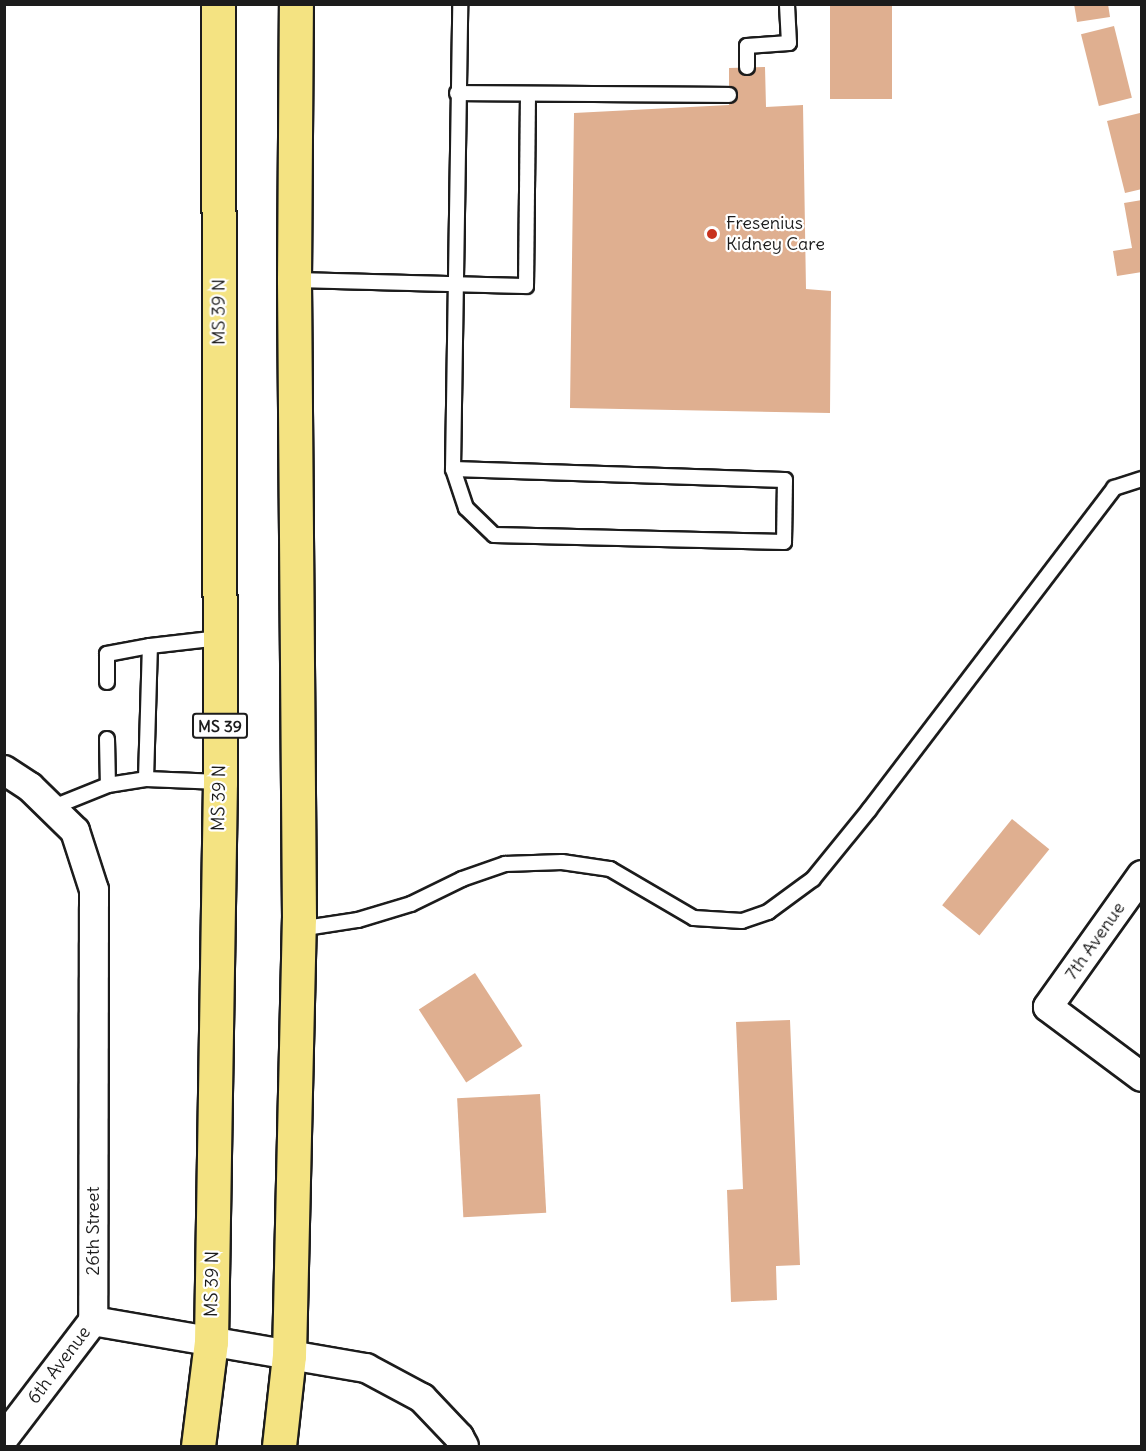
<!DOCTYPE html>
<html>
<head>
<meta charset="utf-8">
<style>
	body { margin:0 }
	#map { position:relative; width:1146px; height:1451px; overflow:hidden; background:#fff; font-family:Delius,sans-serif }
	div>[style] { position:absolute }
	.building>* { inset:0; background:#dfaf90; transform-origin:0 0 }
	.roads { filter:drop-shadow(2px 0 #1c1c1c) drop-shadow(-2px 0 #1c1c1c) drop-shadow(0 2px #1c1c1c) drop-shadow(0 -2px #1c1c1c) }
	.lane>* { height:14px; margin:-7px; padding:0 7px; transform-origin:7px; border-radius:7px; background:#fff }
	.street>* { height:28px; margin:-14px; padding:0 14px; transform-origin:14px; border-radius:14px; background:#fff }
	.primary>* { height:33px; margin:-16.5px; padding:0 16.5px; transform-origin:16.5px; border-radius:16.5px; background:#f4e382 }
	.dots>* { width:16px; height:16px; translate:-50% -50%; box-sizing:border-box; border:3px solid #fff; border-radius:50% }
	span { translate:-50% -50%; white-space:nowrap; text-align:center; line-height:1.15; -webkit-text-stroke:4.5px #fff; paint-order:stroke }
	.shield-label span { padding:2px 4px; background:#fff; border:2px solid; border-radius:4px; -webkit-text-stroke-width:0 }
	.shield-label { font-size:16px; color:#1c1c1c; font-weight:700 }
	.poi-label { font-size:18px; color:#1c1c1c }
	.left { translate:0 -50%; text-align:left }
	.street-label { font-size:18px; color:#1c1c1c }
	.frame { position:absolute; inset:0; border:6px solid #1c1c1c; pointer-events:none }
</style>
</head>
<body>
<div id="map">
	<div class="building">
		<div style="left:830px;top:4px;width:62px;height:95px"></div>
		<div style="clip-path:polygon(1074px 4px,1108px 4px,1110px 17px,1077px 22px)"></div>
		<div style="left:1114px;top:26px;width:74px;height:34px;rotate:76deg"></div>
		<div style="clip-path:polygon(765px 67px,766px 107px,803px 105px,806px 289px,831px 291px,830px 413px,570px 408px,574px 113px,729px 105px,729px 68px)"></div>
		<div style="clip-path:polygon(1140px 113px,1142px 189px,1125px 193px,1107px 121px)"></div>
		<div style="clip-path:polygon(1142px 200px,1142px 272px,1117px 276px,1113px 251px,1132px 248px,1124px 203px)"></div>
		<div style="left:1012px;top:819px;width:48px;height:111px;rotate:39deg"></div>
		<div style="left:475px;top:973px;width:87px;height:67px;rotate:57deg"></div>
		<div style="clip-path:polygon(790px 1020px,800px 1265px,776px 1266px,777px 1300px,731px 1302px,727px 1190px,743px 1189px,736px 1022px)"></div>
		<div style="left:540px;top:1094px;width:119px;height:83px;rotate:87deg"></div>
	</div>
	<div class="roads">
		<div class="lane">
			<div style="left:747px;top:67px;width:21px;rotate:-90deg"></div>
			<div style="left:747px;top:46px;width:42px;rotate:-4.1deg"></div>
			<div style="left:789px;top:43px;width:39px;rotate:-93deg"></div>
			<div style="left:457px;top:93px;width:272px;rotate:0.4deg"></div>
			<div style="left:294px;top:280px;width:232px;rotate:1.5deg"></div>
			<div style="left:526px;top:286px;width:192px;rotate:-89.4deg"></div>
			<div style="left:453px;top:469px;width:332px;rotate:1.9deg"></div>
			<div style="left:785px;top:480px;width:62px;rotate:90.9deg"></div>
			<div style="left:784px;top:542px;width:290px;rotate:-178.6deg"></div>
			<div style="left:494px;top:535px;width:39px;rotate:-136deg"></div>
			<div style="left:466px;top:508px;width:41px;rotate:-108.4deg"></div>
			<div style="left:453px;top:469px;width:465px;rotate:-89.1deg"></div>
			<div style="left:107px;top:682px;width:28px;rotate:-90deg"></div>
			<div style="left:107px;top:654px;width:44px;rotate:-10.5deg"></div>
			<div style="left:107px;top:739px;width:46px;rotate:88.8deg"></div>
			<div style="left:146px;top:779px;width:133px;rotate:-88.3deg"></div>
			<div style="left:150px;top:646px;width:70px;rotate:-6.5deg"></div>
			<div style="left:51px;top:808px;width:61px;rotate:-22deg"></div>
			<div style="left:108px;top:785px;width:38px;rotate:-9deg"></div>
			<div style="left:146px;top:779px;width:74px;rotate:2.3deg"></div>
			<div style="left:299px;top:929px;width:60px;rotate:-8.7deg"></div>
			<div style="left:358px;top:920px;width:55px;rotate:-16.8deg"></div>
			<div style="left:411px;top:904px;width:57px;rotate:-26.1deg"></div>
			<div style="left:462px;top:879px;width:46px;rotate:-19.2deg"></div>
			<div style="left:505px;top:864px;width:57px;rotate:-2deg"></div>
			<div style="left:562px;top:862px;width:49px;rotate:8.3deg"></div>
			<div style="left:610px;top:869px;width:97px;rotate:30.3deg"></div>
			<div style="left:694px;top:918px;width:48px;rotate:3.6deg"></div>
			<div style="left:742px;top:921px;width:28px;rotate:-19deg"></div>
			<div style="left:768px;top:912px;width:56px;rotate:-36.3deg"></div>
			<div style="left:813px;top:879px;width:89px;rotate:-50.9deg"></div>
			<div style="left:869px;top:810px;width:405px;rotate:-52.7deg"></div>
			<div style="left:1114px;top:488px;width:29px;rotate:-18deg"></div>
		</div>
		<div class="street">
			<div style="left:4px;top:770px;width:31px;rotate:33deg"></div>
			<div style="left:30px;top:787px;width:63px;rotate:44.4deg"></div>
			<div style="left:75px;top:831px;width:62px;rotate:72.1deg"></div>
			<div style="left:94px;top:890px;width:431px;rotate:90.1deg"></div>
			<div style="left:1142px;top:875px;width:162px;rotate:125.5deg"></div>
			<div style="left:1048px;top:1007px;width:117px;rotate:36.7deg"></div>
			<div style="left:93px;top:1321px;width:277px;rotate:9.8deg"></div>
			<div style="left:366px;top:1368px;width:64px;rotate:28.2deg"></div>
			<div style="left:422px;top:1398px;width:54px;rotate:46.5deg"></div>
			<div style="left:459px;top:1437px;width:10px;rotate:61deg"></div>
			<div style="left:4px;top:1438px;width:147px;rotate:-52.7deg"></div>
		</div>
		<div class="primary">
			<div style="left:198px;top:1446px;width:105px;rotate:-82.9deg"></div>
			<div style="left:211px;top:1342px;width:560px;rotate:-89.08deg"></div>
			<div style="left:220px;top:782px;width:778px;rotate:-90.15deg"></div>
			<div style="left:279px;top:1446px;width:91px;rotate:-83.7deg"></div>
			<div style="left:289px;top:1356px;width:438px;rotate:-88.7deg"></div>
			<div style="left:299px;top:918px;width:638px;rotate:-90.45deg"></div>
			<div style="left:294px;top:280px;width:276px;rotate:-89.6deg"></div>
		</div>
	</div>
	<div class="dots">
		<div style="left:712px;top:234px;background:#c8321e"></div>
	</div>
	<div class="shield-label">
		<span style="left:220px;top:726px">MS 39</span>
	</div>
	<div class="poi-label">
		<span class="left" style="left:726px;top:234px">Fresenius<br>Kidney Care</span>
	</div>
	<div class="street-label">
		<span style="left:219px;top:312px;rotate:-90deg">MS 39 N</span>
		<span style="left:219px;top:798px;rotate:-89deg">MS 39 N</span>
		<span style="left:1095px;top:941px;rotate:-55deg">7th Avenue</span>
		<span style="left:93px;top:1231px;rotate:-90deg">26th Street</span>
		<span style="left:212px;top:1284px;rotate:-89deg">MS 39 N</span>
		<span style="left:59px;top:1365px;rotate:-53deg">6th Avenue</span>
	</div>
	<div class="frame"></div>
</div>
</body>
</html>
